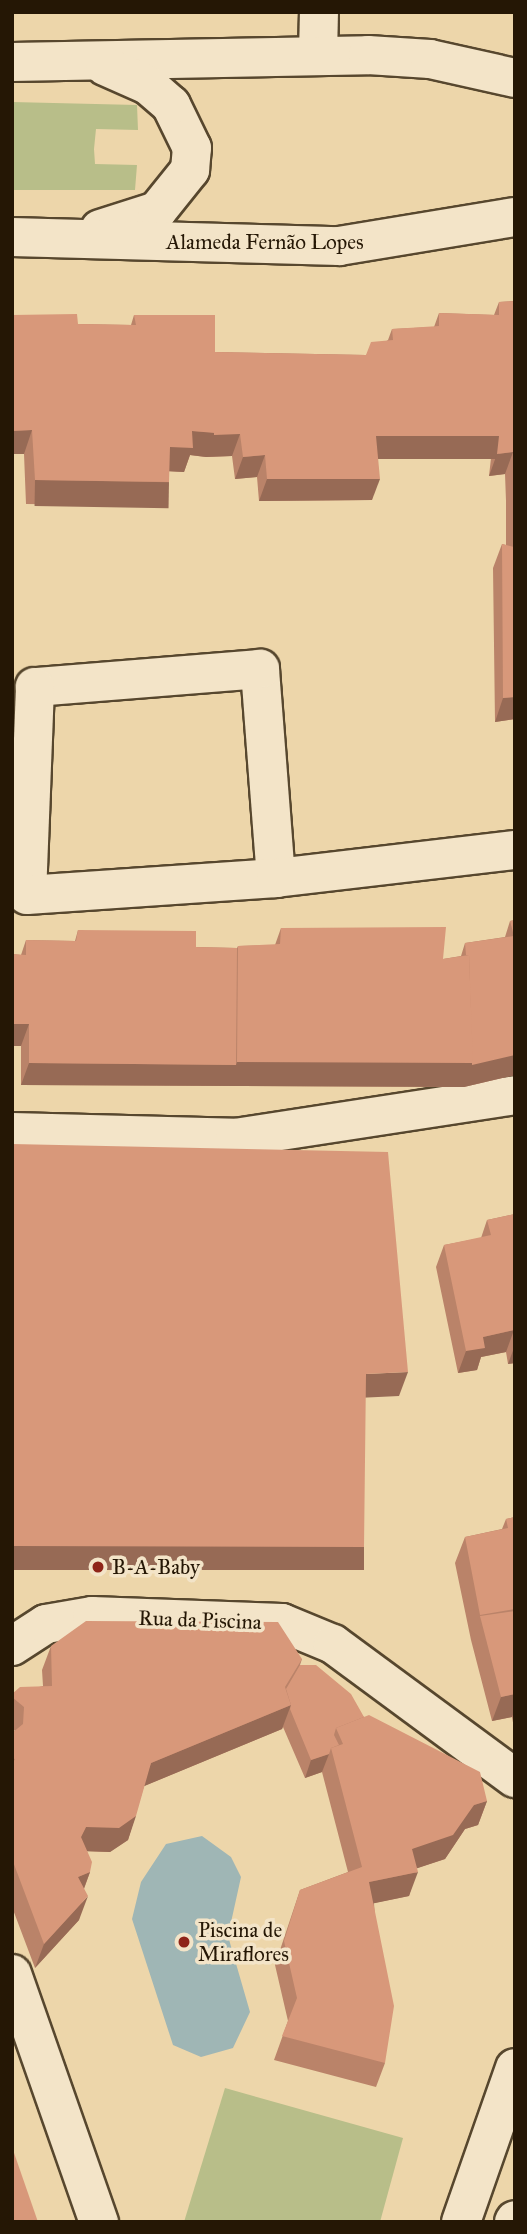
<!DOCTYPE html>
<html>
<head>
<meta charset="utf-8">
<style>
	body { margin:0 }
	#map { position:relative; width:527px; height:2234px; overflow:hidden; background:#edd6aa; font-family:"IM FELL Great Primer",serif }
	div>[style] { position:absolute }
	.green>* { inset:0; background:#b8be89 }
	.water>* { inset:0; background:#9fb6b5 }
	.roads { filter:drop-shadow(2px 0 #57472e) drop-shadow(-2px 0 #57472e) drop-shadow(0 2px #57472e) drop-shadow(0 -2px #57472e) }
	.pedestrian>* { height:38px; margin:-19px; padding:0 19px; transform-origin:19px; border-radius:19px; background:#f3e4c8 }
	.minor>* { height:38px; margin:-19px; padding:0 19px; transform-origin:19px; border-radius:19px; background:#f3e4c8 }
	.tertiary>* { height:38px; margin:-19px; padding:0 19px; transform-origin:19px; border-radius:19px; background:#f3e4c8 }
	.wall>* { inset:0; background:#ba8369 }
	.shaded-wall>* { inset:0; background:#976a55; transform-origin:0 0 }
	.building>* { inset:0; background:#d8987a }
	.dots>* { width:19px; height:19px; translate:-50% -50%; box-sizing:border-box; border:4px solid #f3e4c8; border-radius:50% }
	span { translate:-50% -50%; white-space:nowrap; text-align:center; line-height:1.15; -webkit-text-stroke:7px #f3e4c8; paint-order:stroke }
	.street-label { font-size:21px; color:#251705 }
	.poi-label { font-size:21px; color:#251705 }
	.left { translate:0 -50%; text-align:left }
	.frame { position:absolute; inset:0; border:14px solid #251705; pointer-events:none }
</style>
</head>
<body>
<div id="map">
	<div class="green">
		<div style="clip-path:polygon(12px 102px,137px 105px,138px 130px,96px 129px,94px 149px,95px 164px,137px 165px,135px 190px,12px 190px)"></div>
		<div style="clip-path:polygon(225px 2088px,403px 2138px,380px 2222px,184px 2222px)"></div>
	</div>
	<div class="water">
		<div style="clip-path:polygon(202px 1836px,231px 1857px,241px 1877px,228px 1936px,250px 2012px,233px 2048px,201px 2057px,173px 2045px,132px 1919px,141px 1882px,166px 1844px)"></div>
	</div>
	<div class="roads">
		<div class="pedestrian">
			<div style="left:12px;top:1132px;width:223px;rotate:1.5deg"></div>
			<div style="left:235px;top:1138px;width:283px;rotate:-8.7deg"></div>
		</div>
		<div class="minor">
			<div style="left:318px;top:55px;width:43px;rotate:-88.7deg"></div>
			<div style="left:276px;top:878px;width:210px;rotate:-94.4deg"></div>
			<div style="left:260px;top:669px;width:226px;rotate:175.4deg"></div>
			<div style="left:35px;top:687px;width:208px;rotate:92.2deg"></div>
			<div style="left:27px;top:895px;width:250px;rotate:-3.9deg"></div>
			<div style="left:276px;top:878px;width:241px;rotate:-6.7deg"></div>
			<div style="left:12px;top:1646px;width:40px;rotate:-32.9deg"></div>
			<div style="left:46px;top:1624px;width:47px;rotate:-9.9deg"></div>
			<div style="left:92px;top:1616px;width:190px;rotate:2.1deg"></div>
			<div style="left:282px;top:1623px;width:55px;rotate:22.4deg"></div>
			<div style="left:333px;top:1644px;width:226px;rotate:36.4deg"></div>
			<div style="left:12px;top:1974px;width:263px;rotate:70.7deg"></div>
			<div style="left:461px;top:2222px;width:163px;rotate:-70.7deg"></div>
			<div style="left:514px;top:2222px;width:2px;rotate:-63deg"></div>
		</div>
		<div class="tertiary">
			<div style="left:12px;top:62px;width:356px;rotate:-1.1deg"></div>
			<div style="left:368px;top:55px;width:62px;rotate:3.7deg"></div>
			<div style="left:430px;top:59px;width:87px;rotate:12.6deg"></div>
			<div style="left:100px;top:229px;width:60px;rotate:-17.5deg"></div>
			<div style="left:157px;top:211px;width:53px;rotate:-51.2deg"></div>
			<div style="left:190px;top:170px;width:22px;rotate:-85deg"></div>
			<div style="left:192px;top:148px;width:48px;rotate:-116deg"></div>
			<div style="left:171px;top:105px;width:30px;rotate:-139deg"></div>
			<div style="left:148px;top:85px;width:47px;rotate:-156.2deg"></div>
			<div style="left:12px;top:237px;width:327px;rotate:1.6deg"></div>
			<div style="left:339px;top:246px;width:178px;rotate:-9.4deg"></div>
		</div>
	</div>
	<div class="wall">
		<div style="clip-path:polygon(515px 301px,515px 719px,495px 722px,493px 568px,502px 544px,506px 545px,506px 501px,505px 474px,489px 476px,491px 458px,378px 458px,372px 500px,259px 501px,257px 477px,235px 479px,232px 456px,206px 457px,190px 455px,184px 472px,169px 471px,169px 482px,160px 506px,26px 504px,24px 454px,12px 454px,12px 315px,78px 324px,131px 325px,134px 315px,215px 352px,366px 355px,388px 340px,392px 329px,434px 327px,439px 313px,494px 315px,499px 302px)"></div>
		<div style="clip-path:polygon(515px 920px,515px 1075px,464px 1087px,21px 1085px,21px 1046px,12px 1046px,12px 954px,21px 955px,26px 940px,75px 941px,78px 930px,196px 947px,237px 948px,238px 946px,275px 945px,281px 928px,443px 959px,461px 956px,465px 943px,505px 937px,510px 921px)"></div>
		<div style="clip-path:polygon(515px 1214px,515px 1363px,508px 1364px,506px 1352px,481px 1357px,477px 1370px,458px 1373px,436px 1267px,444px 1245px,481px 1238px,487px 1220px)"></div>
		<div style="clip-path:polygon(515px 1517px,515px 1728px,514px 1728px,512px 1717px,492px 1721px,471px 1640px,455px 1563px,465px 1537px,502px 1529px,506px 1519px)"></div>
		<div style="clip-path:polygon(51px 1646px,302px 1659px,300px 1665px,364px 1717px,487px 1801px,478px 1825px,465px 1829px,445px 1859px,417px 1868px,409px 1896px,374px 1903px,385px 2063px,376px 2087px,274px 2060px,288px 2021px,275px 1965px,300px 1890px,348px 1872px,322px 1772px,305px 1778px,283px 1727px,282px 1729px,144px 1786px,128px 1840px,110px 1852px,87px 1851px,90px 1872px,84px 1889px,79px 1920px,35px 1968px,12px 1907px,12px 1733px,15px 1731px,12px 1728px,12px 1694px,43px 1686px,42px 1670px)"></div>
	</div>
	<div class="shaded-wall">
		<div style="clip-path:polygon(32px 430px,24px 454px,12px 454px,12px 431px)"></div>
		<div style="clip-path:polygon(192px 431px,240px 434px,232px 456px,206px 457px,190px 455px,184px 472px,162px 471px,170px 447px)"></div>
		<div style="left:376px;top:436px;width:123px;height:23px"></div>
		<div style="clip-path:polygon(513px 452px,505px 474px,489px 476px,497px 454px)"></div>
		<div style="clip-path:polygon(265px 455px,257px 477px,235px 479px,243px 457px)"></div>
		<div style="clip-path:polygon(267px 479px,380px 479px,372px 500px,259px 501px)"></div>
		<div style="left:35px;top:480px;width:134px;height:26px;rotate:1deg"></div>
		<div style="clip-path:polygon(515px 697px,515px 719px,495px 722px,503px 698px)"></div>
		<div style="clip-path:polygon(12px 1024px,29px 1024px,21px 1046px,12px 1046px)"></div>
		<div style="clip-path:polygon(515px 1055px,515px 1075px,464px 1087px,21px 1085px,29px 1063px,236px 1065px,237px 1062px)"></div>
		<div style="clip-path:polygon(514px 1330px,506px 1352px,481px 1357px,477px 1370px,458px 1373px,466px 1351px,483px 1337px)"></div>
		<div style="clip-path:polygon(515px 1345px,515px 1363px,508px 1364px)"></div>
		<div style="clip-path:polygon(408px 1372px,399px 1396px,357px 1398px,366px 1374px)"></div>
		<div style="left:12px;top:1546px;width:352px;height:24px"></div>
		<div style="clip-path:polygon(515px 1694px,515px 1710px,512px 1717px,492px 1721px,501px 1697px)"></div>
		<div style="clip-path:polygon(291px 1705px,282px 1729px,142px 1787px,151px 1763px)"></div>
		<div style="clip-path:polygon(329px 1754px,322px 1772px,305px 1778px,311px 1760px)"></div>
		<div style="clip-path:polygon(487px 1801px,478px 1825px,465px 1829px,445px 1859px,403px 1873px,412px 1849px,474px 1805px)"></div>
		<div style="clip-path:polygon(136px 1816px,128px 1840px,110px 1852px,78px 1851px,81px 1837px,86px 1827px)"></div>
		<div style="clip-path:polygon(90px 1872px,81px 1896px,78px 1877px)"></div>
		<div style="clip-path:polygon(418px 1872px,409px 1896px,361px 1906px,369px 1882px)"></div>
		<div style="clip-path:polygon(88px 1896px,79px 1920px,35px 1968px,44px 1944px)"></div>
	</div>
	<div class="building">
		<div style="clip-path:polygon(515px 301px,515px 479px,513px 452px,497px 454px,499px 436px,376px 436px,380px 479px,267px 479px,265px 455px,243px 457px,240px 434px,214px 435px,215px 352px,366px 355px,371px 342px,393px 340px,392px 329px,439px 326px,439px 313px,499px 315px,499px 302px)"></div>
		<div style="clip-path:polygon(77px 314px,78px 324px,136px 325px,134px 315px,215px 315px,215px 433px,192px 431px,193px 448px,170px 447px,169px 482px,35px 480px,32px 430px,12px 431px,12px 315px)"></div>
		<div style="clip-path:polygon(515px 495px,515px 697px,503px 698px,502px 544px,514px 547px)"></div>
		<div style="clip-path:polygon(515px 920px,515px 1055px,472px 1065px,469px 955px,466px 955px,465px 943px,514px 936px,510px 921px)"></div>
		<div style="clip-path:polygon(446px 927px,443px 959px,469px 955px,473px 1063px,237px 1062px,238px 946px,280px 944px,281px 928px)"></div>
		<div style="clip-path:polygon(78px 930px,196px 931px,196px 947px,237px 948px,236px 1065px,29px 1063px,29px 1024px,12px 1024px,12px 954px,26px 955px,26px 940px,76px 941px)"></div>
		<div style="clip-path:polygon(12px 1144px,388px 1152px,408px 1372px,366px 1374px,364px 1547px,12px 1546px)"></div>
		<div style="clip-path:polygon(515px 1214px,515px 1336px,514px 1330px,483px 1337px,485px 1348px,466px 1351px,444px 1245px,491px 1235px,487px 1220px)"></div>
		<div style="clip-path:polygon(515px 1517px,515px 1609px,480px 1615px,465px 1537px,508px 1528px,506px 1519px)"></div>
		<div style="clip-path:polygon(515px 1611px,515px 1694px,501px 1697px,480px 1616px)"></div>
		<div style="clip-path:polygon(86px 1621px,278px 1622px,302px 1659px,285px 1687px,291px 1705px,151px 1763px,136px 1816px,119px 1828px,86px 1827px,81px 1837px,92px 1862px,90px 1872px,78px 1877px,88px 1896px,44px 1944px,12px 1859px,12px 1761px,15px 1760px,12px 1755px,12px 1733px,23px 1724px,24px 1707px,12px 1697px,12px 1694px,20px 1687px,52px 1686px,51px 1646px)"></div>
		<div style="clip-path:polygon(300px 1665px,316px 1665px,351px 1694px,364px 1717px,336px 1728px,334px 1735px,339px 1745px,331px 1748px,329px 1754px,311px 1760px,290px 1709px,291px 1705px,286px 1689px)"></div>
		<div style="clip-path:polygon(369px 1715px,480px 1772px,487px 1801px,474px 1805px,453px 1835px,412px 1849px,418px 1872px,369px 1882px,394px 2006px,385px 2063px,282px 2036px,297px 1998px,284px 1941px,300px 1890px,362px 1867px,331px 1748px,343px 1744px,336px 1728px)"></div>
		<div style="clip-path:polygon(12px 2147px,38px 2222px,12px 2222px)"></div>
	</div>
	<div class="dots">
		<div style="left:98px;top:1567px;background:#8f2418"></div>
		<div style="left:184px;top:1942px;background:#8f2418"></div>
	</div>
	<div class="street-label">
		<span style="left:265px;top:242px">Alameda Fernão Lopes</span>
		<span style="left:200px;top:1620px;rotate:2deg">Rua da Piscina</span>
	</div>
	<div class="poi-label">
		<span class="left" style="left:112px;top:1567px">B-A-Baby</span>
		<span class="left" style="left:198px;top:1942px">Piscina de<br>Miraflores</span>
	</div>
	<div class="frame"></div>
</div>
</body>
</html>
